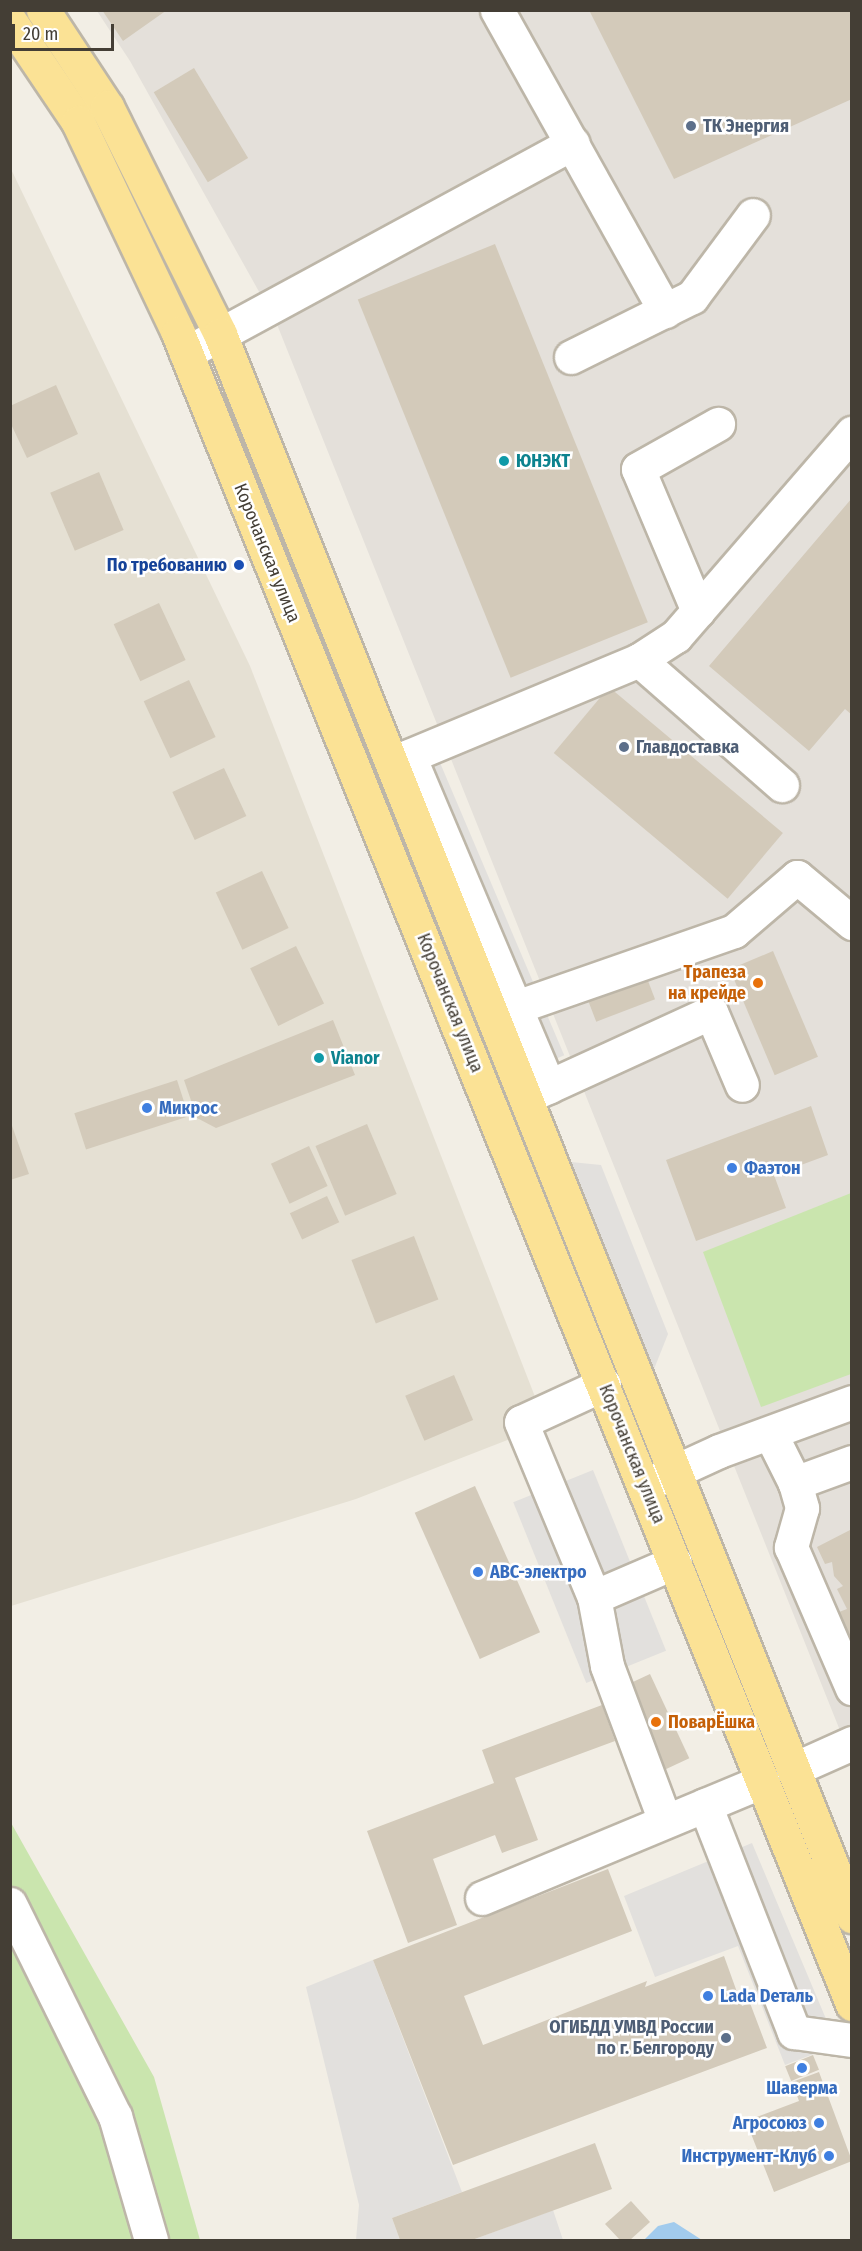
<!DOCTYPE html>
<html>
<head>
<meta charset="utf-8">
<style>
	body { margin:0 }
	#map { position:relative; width:862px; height:2251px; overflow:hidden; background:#f2eee5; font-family:"Fira Sans Condensed",sans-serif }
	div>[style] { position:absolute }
	.residential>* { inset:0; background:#e5e0d3 }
	.industrial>* { inset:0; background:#e4e0da }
	.green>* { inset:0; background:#cae5ae }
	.parking>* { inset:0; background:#e2e0dd; transform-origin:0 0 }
	.water>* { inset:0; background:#a2cbed }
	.building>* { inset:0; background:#d3caba; transform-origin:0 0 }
	.roads { filter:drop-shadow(2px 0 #bdb6a8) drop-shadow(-2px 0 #bdb6a8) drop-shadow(0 2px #bdb6a8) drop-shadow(0 -2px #bdb6a8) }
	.minor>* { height:33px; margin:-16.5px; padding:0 16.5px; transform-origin:16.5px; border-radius:16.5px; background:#fff }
	.major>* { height:33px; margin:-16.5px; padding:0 16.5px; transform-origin:16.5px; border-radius:16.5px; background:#fbe295 }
	.dots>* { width:16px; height:16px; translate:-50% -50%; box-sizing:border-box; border:3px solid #fff; border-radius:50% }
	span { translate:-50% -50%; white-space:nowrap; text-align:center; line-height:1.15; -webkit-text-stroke:5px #fff; paint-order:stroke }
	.service-label { font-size:18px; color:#4e5e75; font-weight:700 }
	.left { translate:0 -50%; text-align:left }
	.right { translate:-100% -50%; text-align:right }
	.culture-label { font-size:18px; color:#0d838f; font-weight:700 }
	.street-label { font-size:18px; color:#443e35 }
	.transit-label { font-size:18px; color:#164399; font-weight:700 }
	.food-label { font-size:18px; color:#c56008; font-weight:700 }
	.shop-label { font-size:18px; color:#366cbe; font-weight:700 }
	.frame { position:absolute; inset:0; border:12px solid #443e35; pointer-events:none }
	.scale { position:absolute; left:12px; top:24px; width:102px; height:27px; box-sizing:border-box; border:3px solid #443e35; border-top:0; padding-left:8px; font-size:18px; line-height:21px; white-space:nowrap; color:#443e35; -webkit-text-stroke:4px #fff; paint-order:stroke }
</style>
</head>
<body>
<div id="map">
	<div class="residential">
		<div style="clip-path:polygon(10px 167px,250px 666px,546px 1425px,356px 1499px,11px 1606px)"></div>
	</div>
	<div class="industrial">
		<div style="clip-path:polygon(97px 11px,851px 11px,851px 1758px,276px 322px,130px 61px)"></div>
	</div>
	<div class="green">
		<div style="clip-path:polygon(851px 1193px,851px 1374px,761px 1407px,703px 1252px)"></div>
		<div style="clip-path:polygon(10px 1821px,154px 2077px,200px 2240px,11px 2240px)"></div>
	</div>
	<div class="parking">
		<div style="left:438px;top:758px;width:323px;height:40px;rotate:67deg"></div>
		<div style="clip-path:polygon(551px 1160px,601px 1165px,668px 1334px,644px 1394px)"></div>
		<div style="left:593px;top:1470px;width:195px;height:86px;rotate:68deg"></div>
		<div style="clip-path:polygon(752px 1843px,837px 2045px,785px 2065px,738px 1946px,655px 1977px,624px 1896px)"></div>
		<div style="clip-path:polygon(373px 1960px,462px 2192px,392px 2218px,400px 2240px,356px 2240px,359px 2205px,306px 1987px)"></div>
		<div style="clip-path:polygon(553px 2210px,563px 2240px,472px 2240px)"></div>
	</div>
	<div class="water">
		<div style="clip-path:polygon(674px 2222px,702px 2240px,644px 2240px,658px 2226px)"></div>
	</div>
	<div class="building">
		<div style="clip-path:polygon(102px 10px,167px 10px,123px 41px)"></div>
		<div style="clip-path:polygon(589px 10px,852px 10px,852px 99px,674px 179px)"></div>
		<div style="left:194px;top:68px;width:105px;height:47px;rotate:59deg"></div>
		<div style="left:495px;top:244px;width:408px;height:148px;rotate:68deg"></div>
		<div style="clip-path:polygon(56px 385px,78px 434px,27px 458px,10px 422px,10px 406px)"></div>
		<div style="left:99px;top:472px;width:63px;height:53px;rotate:67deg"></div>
		<div style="clip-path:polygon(852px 498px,852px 715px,845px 709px,809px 751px,709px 666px)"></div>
		<div style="left:159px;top:603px;width:63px;height:50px;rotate:65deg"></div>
		<div style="left:189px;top:680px;width:63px;height:50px;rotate:65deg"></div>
		<div style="left:609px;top:687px;width:227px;height:86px;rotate:40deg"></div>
		<div style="left:224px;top:768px;width:53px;height:57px;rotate:65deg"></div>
		<div style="left:262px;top:871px;width:63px;height:51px;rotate:65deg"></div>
		<div style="left:296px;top:946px;width:64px;height:51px;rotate:64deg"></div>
		<div style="left:773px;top:951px;width:115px;height:47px;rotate:67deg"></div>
		<div style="left:645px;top:973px;width:28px;height:63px;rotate:69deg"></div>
		<div style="clip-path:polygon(333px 1020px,355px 1075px,216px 1128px,197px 1118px,184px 1080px)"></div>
		<div style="left:177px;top:1080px;width:38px;height:108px;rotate:72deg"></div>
		<div style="clip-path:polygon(811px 1106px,828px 1155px,774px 1175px,786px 1208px,696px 1241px,666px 1160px)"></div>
		<div style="clip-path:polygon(10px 1120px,29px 1174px,10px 1180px)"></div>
		<div style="left:367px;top:1124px;width:76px;height:56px;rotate:67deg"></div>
		<div style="left:309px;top:1146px;width:44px;height:42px;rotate:65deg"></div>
		<div style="left:327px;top:1196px;width:29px;height:41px;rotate:65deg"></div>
		<div style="left:414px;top:1236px;width:68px;height:67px;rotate:69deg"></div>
		<div style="left:454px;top:1375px;width:49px;height:53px;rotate:67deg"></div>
		<div style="left:475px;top:1486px;width:160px;height:66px;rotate:66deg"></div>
		<div style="clip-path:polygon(852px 1529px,851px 1641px,839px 1612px,847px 1609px,837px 1589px,843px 1586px,834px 1576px,832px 1562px,825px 1564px,817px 1547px)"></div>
		<div style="left:650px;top:1674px;width:93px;height:29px;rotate:65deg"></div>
		<div style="clip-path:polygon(602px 1705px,615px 1741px,515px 1778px,538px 1840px,502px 1853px,495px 1835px,433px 1859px,457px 1925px,408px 1943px,367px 1831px,494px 1783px,482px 1750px)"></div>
		<div style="clip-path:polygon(608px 1869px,632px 1931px,464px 1996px,483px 2045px,647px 1981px,645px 1987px,724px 1956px,742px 2006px,750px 2003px,767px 2048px,453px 2165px,373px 1960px)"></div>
		<div style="left:813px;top:2055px;width:16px;height:30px;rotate:68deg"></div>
		<div style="clip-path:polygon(819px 2072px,852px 2161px,774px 2192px,746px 2121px,799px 2101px,792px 2082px)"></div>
		<div style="clip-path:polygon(595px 2143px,612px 2189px,472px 2240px,400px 2240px,392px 2218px)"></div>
		<div style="clip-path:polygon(631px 2201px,650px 2222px,630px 2240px,620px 2240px,605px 2224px)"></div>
	</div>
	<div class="roads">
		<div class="minor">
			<div style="left:497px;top:10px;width:345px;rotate:60.8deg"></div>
			<div style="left:186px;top:353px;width:440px;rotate:-28.5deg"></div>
			<div style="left:571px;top:357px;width:135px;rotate:-26.4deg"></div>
			<div style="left:692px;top:297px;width:102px;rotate:-53.4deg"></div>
			<div style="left:698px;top:611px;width:154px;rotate:-112.9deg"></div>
			<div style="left:638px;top:469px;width:92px;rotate:-29.4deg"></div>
			<div style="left:639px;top:660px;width:190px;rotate:41.2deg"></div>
			<div style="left:409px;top:756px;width:359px;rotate:67.1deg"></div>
			<div style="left:392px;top:763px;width:268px;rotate:-22.6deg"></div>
			<div style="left:639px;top:660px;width:44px;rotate:-33deg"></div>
			<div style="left:676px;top:636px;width:269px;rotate:-49.1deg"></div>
			<div style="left:493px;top:1015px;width:255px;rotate:-19.2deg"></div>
			<div style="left:734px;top:931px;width:83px;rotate:-40.6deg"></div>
			<div style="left:797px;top:877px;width:72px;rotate:39.9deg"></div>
			<div style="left:530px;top:1095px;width:199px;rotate:-24.6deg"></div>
			<div style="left:711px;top:1012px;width:79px;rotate:67deg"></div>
			<div style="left:604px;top:1384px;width:91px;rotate:155.4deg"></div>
			<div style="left:521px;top:1422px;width:190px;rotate:67.4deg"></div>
			<div style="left:594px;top:1597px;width:88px;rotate:-23.4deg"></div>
			<div style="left:770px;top:1433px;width:56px;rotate:63.4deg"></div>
			<div style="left:852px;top:1462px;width:61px;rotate:159.8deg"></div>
			<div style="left:795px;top:1483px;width:26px;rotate:74deg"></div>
			<div style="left:802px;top:1508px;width:41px;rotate:105.8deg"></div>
			<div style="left:791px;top:1547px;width:154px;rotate:66.6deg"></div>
			<div style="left:645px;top:1485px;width:81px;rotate:-24.7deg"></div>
			<div style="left:719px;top:1451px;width:142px;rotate:-20.2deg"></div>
			<div style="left:594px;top:1597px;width:70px;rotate:79.3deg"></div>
			<div style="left:607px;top:1666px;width:165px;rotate:69.5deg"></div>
			<div style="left:794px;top:1769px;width:64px;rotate:-24.1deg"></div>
			<div style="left:705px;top:1805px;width:244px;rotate:68.6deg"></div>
			<div style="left:794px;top:2032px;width:59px;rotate:7.9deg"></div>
			<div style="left:482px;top:1898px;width:304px;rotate:-22.6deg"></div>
			<div style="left:10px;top:1904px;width:237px;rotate:63.7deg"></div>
			<div style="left:115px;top:2116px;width:129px;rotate:73.8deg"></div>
		</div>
		<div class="major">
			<div style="left:43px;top:10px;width:116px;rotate:56.6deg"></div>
			<div style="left:107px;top:107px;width:254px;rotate:63.5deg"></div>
			<div style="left:220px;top:334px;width:1704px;rotate:68.22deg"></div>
			<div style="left:10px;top:21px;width:122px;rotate:56deg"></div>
			<div style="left:78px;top:122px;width:233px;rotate:64.6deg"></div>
			<div style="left:178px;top:333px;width:1802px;rotate:68.03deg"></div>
		</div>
	</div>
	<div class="dots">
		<div style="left:691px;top:126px;background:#5c6f8a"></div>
		<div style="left:504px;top:461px;background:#0f9aa8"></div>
		<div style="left:239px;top:565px;background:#1a4fb4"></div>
		<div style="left:624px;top:747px;background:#5c6f8a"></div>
		<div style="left:758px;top:983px;background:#e8710a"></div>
		<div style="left:319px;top:1058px;background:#0f9aa8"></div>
		<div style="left:147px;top:1108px;background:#3f7fe0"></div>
		<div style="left:732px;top:1168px;background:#3f7fe0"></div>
		<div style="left:478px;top:1572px;background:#3f7fe0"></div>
		<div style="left:656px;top:1722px;background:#e8710a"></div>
		<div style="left:708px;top:1996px;background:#3f7fe0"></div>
		<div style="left:726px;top:2038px;background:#5c6f8a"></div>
		<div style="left:802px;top:2068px;background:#3f7fe0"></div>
		<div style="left:819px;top:2123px;background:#3f7fe0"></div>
		<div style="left:829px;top:2156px;background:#3f7fe0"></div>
	</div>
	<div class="service-label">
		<span class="left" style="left:703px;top:126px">ТК Энергия</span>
		<span class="left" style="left:636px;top:747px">Главдоставка</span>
		<span class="right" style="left:714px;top:2038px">ОГИБДД УМВД России<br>по г. Белгороду</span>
	</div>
	<div class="culture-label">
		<span class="left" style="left:516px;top:461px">ЮНЭКТ</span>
		<span class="left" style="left:331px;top:1058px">Vianor</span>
	</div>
	<div class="street-label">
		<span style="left:267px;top:553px;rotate:68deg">Корочанская улица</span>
		<span style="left:450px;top:1003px;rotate:68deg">Корочанская улица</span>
		<span style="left:632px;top:1454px;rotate:68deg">Корочанская улица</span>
	</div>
	<div class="transit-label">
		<span class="right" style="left:227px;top:565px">По требованию</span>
	</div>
	<div class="food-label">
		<span class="right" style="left:746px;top:983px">Трапеза<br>на крейде</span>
		<span class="left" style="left:668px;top:1722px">ПоварЁшка</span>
	</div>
	<div class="shop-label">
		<span class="left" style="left:159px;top:1108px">Микрос</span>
		<span class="left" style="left:744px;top:1168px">Фаэтон</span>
		<span class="left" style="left:490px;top:1572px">АВС-электро</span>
		<span class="left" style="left:720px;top:1996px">Lada Dеталь</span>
		<span style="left:802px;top:2088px">Шаверма</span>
		<span class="right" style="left:807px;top:2123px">Агросоюз</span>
		<span class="right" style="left:817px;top:2156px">Инструмент-Клуб</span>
	</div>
	<div class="frame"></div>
	<div class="scale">20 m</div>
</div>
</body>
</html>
